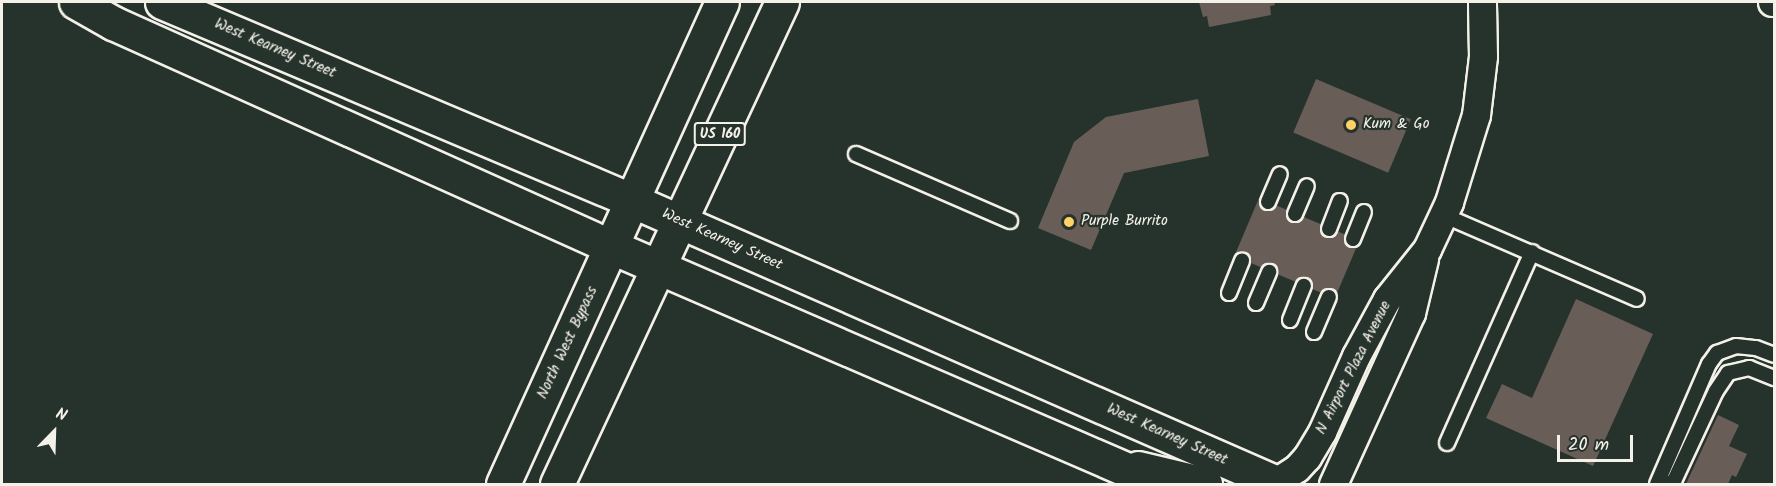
<!DOCTYPE html>
<html>
<head>
<meta charset="utf-8">
<style>
	body { margin:0 }
	#map { position:relative; width:1776px; height:486px; overflow:hidden; background:#26332d; font-family:Kalam,sans-serif }
	div>[style] { position:absolute }
	.building>* { inset:0; background:#695d58; transform-origin:0 0 }
	.roads { filter:drop-shadow(2px 0 #f4f1e8) drop-shadow(-2px 0 #f4f1e8) drop-shadow(0 2px #f4f1e8) drop-shadow(0 -2px #f4f1e8) }
	.lane>* { height:14px; margin:-7px; padding:0 7px; transform-origin:7px; border-radius:7px; background:#26332d }
	.street>* { height:27px; margin:-13.5px; padding:0 13.5px; transform-origin:13.5px; border-radius:13.5px; background:#26332d }
	.secondary>* { height:33px; margin:-16.5px; padding:0 16.5px; transform-origin:16.5px; border-radius:16.5px; background:#26332d }
	.primary>* { height:33px; margin:-16.5px; padding:0 16.5px; transform-origin:16.5px; border-radius:16.5px; background:#26332d }
	.dots>* { width:16px; height:16px; translate:-50% -50%; box-sizing:border-box; border:3px solid #26332d; border-radius:50% }
	span { translate:-50% -50%; white-space:nowrap; text-align:center; line-height:1.15; -webkit-text-stroke:4.5px #26332d; paint-order:stroke }
	.shield-label span { padding:2px 4px; background:#26332d; border:2px solid; border-radius:4px; -webkit-text-stroke-width:0 }
	.shield-label { font-size:14px; color:#f4f1e8; font-weight:700 }
	.street-label { font-size:15px; color:#f4f1e8 }
	.poi-label { font-size:15px; color:#f4f1e8 }
	.left { translate:0 -50%; text-align:left }
	.frame { position:absolute; inset:0; border:3px solid #f4f1e8; pointer-events:none }
	.north { position:absolute; left:24px; top:402px; width:60px; height:60px; -webkit-text-stroke:4px #26332d; paint-order:stroke; rotate:23deg; font-size:16px; font-weight:700; line-height:24px; text-align:center; color:#f4f1e8 }
	.north::after { content:''; display:block; margin:auto; width:21px; height:27px; background:#f4f1e8; clip-path:polygon(50% 0,100% 100%,50% 72%,0 100%) }
	.scale { position:absolute; left:1557px; top:435px; width:76px; height:27px; box-sizing:border-box; border:3px solid #f4f1e8; border-top:0; padding-left:8px; font-size:18px; line-height:21px; white-space:nowrap; color:#f4f1e8; -webkit-text-stroke:4px #26332d; paint-order:stroke }
</style>
</head>
<body>
<div id="map">
	<div class="building">
		<div style="clip-path:polygon(1199px 2px,1274px 2px,1275px 5px,1270px 6px,1271px 15px,1209px 27px,1207px 16px,1203px 17px)"></div>
		<div style="left:1316px;top:79px;width:103px;height:58px;rotate:23deg"></div>
		<div style="clip-path:polygon(1198px 99px,1209px 156px,1124px 173px,1091px 250px,1038px 228px,1074px 142px,1106px 117px)"></div>
		<div style="left:1259px;top:198px;width:109px;height:63px;rotate:23deg"></div>
		<div style="clip-path:polygon(1576px 299px,1653px 334px,1593px 466px,1486px 418px,1502px 384px,1532px 398px)"></div>
		<div style="clip-path:polygon(1718px 415px,1739px 425px,1729px 446px,1747px 454px,1736px 477px,1732px 475px,1728px 484px,1686px 484px)"></div>
	</div>
	<div class="roads">
		<div class="lane">
			<div style="left:856px;top:154px;width:168px;rotate:23.5deg"></div>
			<div style="left:1268px;top:202px;width:30px;rotate:-67deg"></div>
			<div style="left:1295px;top:214px;width:30px;rotate:-67deg"></div>
			<div style="left:1443px;top:215px;width:211px;rotate:23.4deg"></div>
			<div style="left:1329px;top:229px;width:30px;rotate:-69deg"></div>
			<div style="left:1353px;top:239px;width:29px;rotate:-68deg"></div>
			<div style="left:1229px;top:293px;width:35px;rotate:-68deg"></div>
			<div style="left:1256px;top:303px;width:34px;rotate:-67deg"></div>
			<div style="left:1290px;top:320px;width:37px;rotate:-68deg"></div>
			<div style="left:1314px;top:332px;width:38px;rotate:-67deg"></div>
			<div style="left:1447px;top:443px;width:209px;rotate:-66deg"></div>
			<div style="left:1657px;top:484px;width:131px;rotate:-66.6deg"></div>
			<div style="left:1709px;top:364px;width:14px;rotate:-54deg"></div>
			<div style="left:1717px;top:353px;width:20px;rotate:-20deg"></div>
			<div style="left:1736px;top:346px;width:20px;rotate:6deg"></div>
			<div style="left:1756px;top:348px;width:19px;rotate:21deg"></div>
			<div style="left:1667px;top:484px;width:8px;rotate:-23deg"></div>
			<div style="left:1674px;top:481px;width:99px;rotate:-65deg"></div>
			<div style="left:1716px;top:391px;width:22px;rotate:-56deg"></div>
			<div style="left:1728px;top:373px;width:22px;rotate:-13deg"></div>
			<div style="left:1749px;top:368px;width:27px;rotate:22deg"></div>
		</div>
		<div class="street">
			<div style="left:1772px;top:2px;width:2px"></div>
			<div style="left:1274px;top:483px;width:27px;rotate:-33deg"></div>
			<div style="left:1297px;top:468px;width:15px;rotate:-48deg"></div>
			<div style="left:1307px;top:457px;width:29px;rotate:-59deg"></div>
			<div style="left:1322px;top:432px;width:83px;rotate:-65.9deg"></div>
			<div style="left:1356px;top:356px;width:65px;rotate:-61.5deg"></div>
			<div style="left:1387px;top:299px;width:64px;rotate:-51.3deg"></div>
			<div style="left:1427px;top:249px;width:52px;rotate:-64.9deg"></div>
			<div style="left:1449px;top:202px;width:91px;rotate:-72.8deg"></div>
			<div style="left:1476px;top:115px;width:59px;rotate:-83.2deg"></div>
			<div style="left:1483px;top:56px;width:54px;rotate:-91.1deg"></div>
			<div style="left:1333px;top:484px;width:188px;rotate:-65.5deg"></div>
			<div style="left:1411px;top:313px;width:56px;rotate:-76.5deg"></div>
		</div>
		<div class="secondary">
			<div style="left:76px;top:2px;width:43px;rotate:29.6deg"></div>
			<div style="left:113px;top:23px;width:547px;rotate:24.18deg"></div>
			<div style="left:162px;top:2px;width:511px;rotate:22.9deg"></div>
		</div>
		<div class="primary">
			<div style="left:633px;top:201px;width:705px;rotate:23.66deg"></div>
			<div style="left:612px;top:247px;width:597px;rotate:23.39deg"></div>
			<div style="left:1138px;top:468px;width:69px;rotate:13.4deg"></div>
			<div style="left:503px;top:484px;width:529px;rotate:-65.57deg"></div>
			<div style="left:557px;top:484px;width:532px;rotate:-64.98deg"></div>
		</div>
	</div>
	<div class="dots">
		<div style="left:1351px;top:125px;background:#ffd166"></div>
		<div style="left:1069px;top:222px;background:#ffd166"></div>
	</div>
	<div class="shield-label">
		<span style="left:720px;top:134px">US 160</span>
	</div>
	<div class="street-label">
		<span style="left:275px;top:49px;rotate:23deg">West Kearney Street</span>
		<span style="left:722px;top:240px;rotate:24deg">West Kearney Street</span>
		<span style="left:568px;top:343px;rotate:-65deg">North West Bypass</span>
		<span style="left:1354px;top:368px;rotate:-63deg">N Airport Plaza Avenue</span>
		<span style="left:1167px;top:435px;rotate:24deg">West Kearney Street</span>
	</div>
	<div class="poi-label">
		<span class="left" style="left:1363px;top:125px">Kum &amp; Go</span>
		<span class="left" style="left:1081px;top:222px">Purple Burrito</span>
	</div>
	<div class="frame"></div>
	<div class="north">N</div>
	<div class="scale">20 m</div>
</div>
</body>
</html>
